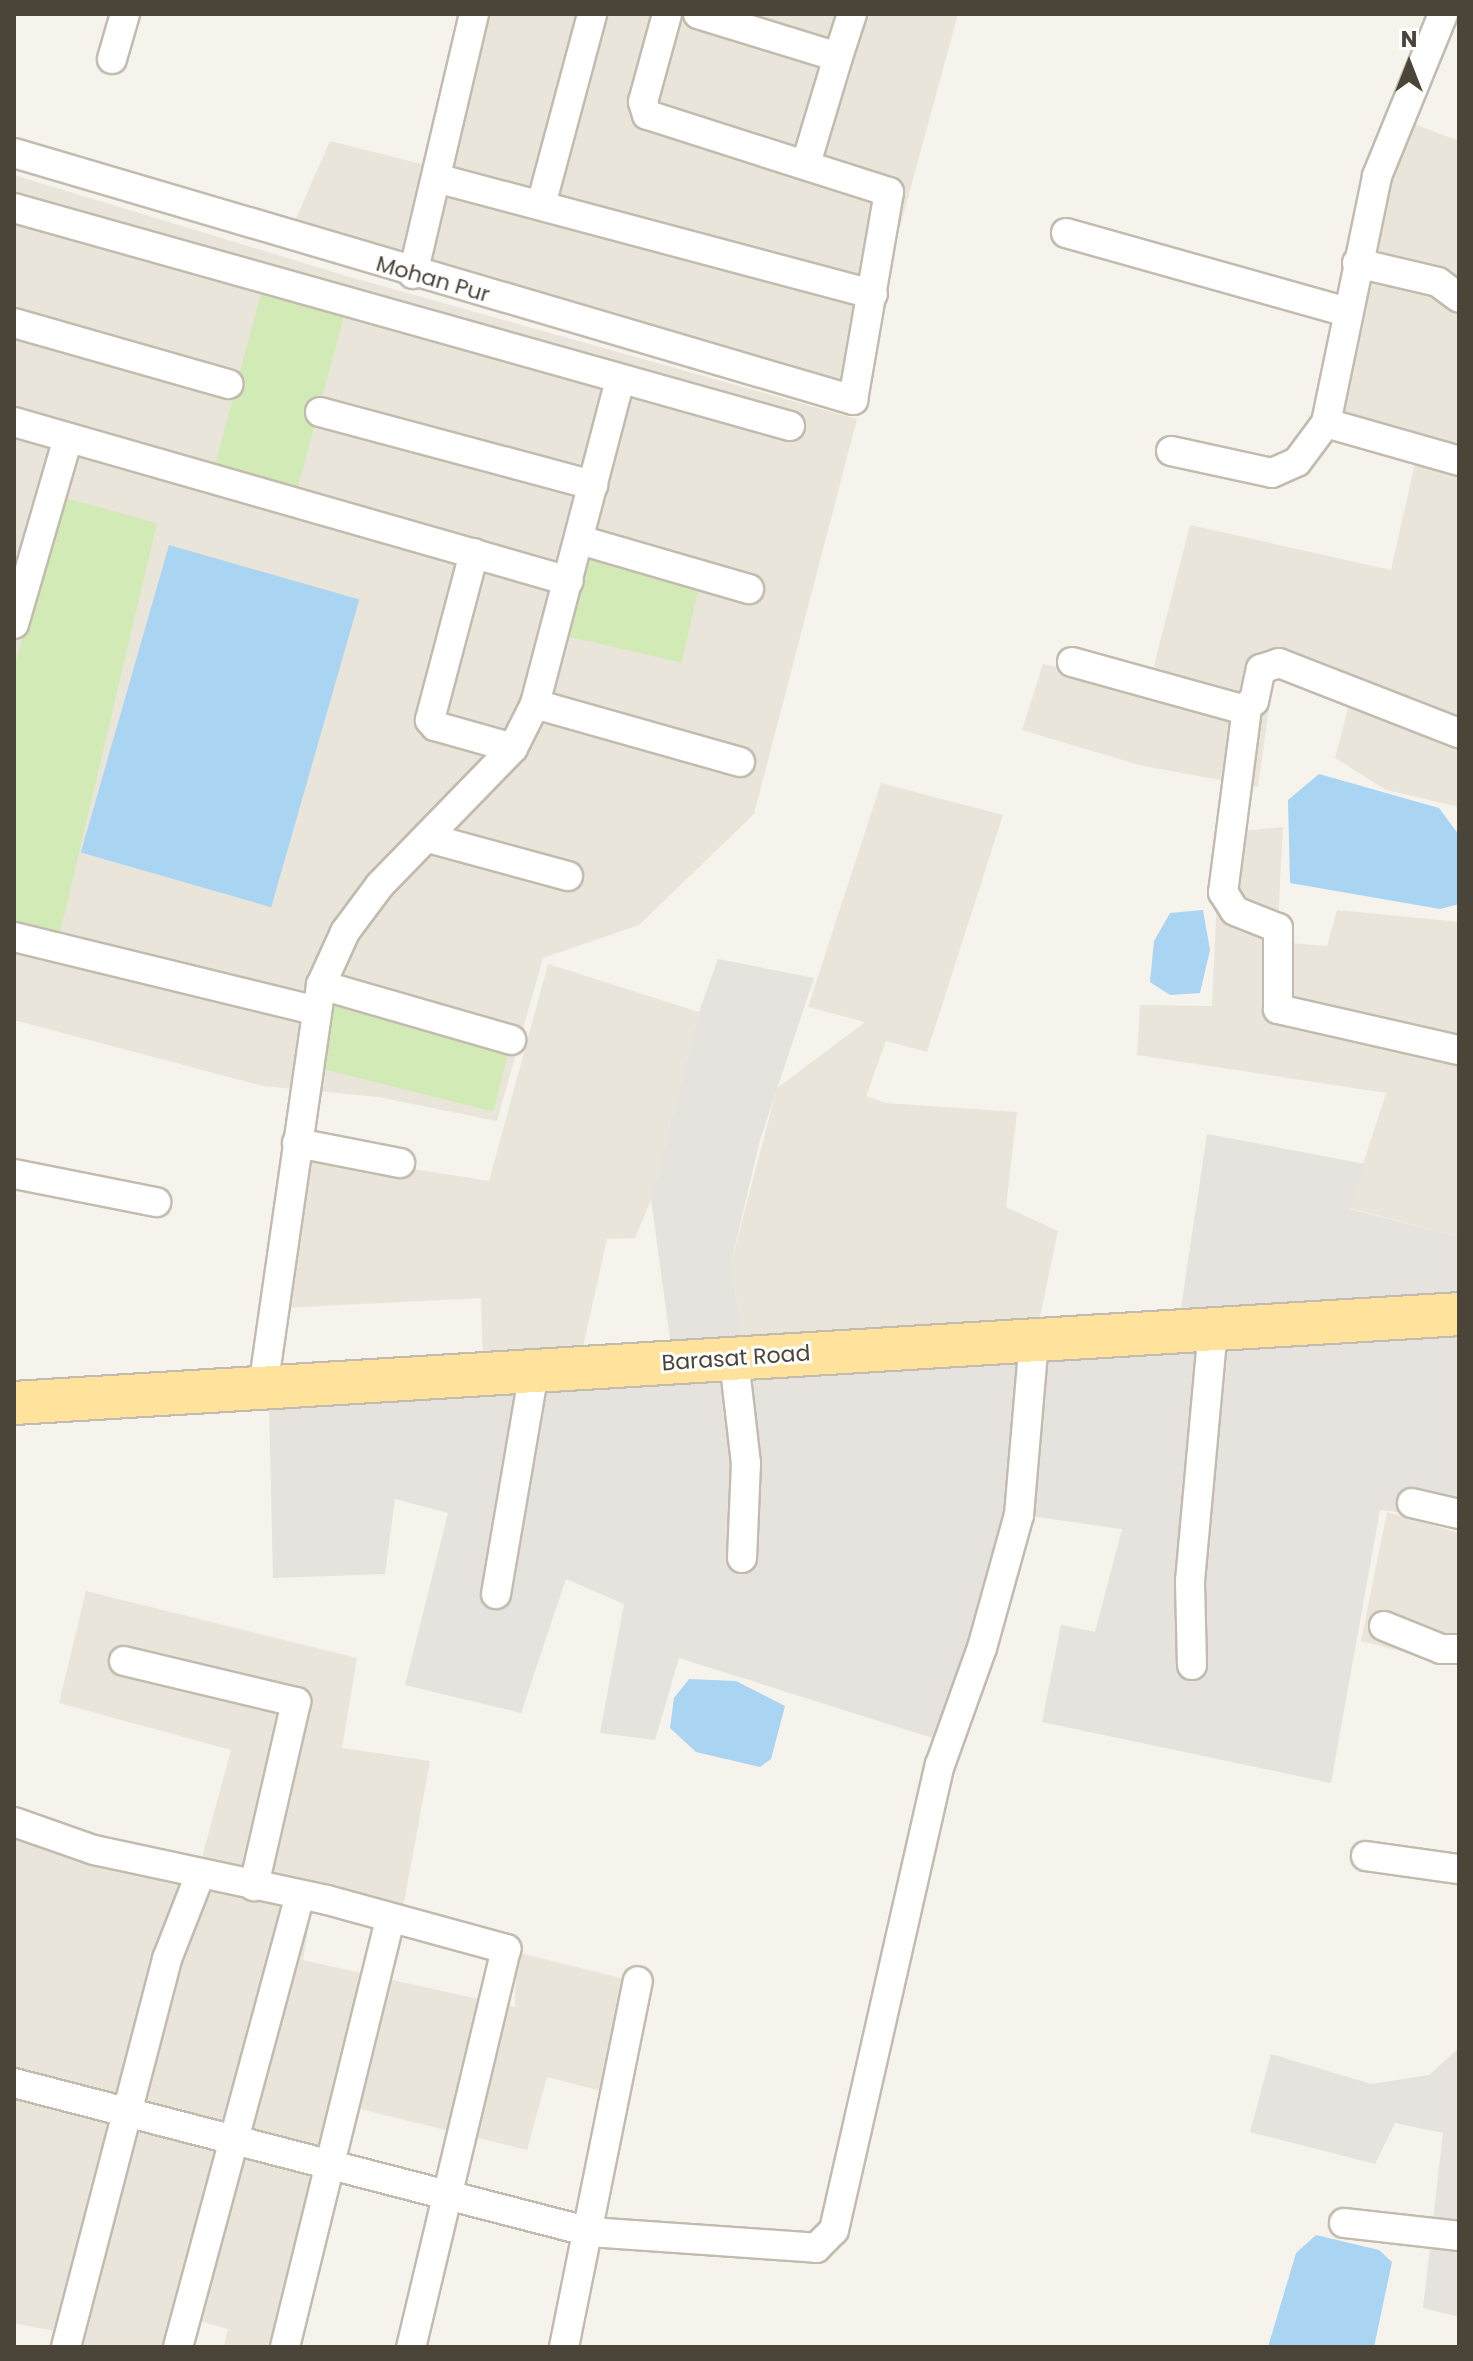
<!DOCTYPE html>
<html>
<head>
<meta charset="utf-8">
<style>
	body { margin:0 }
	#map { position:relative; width:1473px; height:2361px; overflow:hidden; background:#f6f3ec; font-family:Poppins,sans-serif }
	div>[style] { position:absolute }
	.residential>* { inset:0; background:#eae5da }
	.industrial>* { inset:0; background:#e6e2dd }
	.green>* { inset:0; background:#d2eab5; transform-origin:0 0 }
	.water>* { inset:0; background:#a9d4f2; transform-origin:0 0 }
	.roads { filter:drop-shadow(2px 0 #c2bbae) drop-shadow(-2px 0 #c2bbae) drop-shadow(0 2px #c2bbae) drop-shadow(0 -2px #c2bbae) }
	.minor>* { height:28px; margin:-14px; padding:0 14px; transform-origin:14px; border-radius:14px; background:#fff }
	.primary>* { height:42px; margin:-21px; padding:0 21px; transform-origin:21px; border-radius:21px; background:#ffe39c }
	span { translate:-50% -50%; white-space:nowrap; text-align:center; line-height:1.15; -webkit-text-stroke:6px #fff; paint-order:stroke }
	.street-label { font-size:22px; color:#4b4439 }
	.frame { position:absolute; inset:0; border:16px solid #4b4439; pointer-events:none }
	.north { position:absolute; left:1369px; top:24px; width:80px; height:80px; -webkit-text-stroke:6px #fff; paint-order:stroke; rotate:0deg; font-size:22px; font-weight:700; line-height:32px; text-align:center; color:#4b4439 }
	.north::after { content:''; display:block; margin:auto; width:28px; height:36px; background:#4b4439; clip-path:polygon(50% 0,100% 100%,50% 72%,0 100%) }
</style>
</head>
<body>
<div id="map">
	<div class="residential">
		<div style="clip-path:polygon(491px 14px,958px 14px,853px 400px,287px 239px,330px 141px,441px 169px)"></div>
		<div style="clip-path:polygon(1388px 114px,1459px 141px,1459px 458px,1320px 426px)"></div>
		<div style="clip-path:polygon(14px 175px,350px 277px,857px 419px,754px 814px,639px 925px,543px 958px,497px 1121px,378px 1097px,263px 1086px,14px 1020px)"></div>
		<div style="clip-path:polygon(1417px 454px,1459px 465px,1459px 807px,1386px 790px,1335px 758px,1354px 686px,1275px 665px,1258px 787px,1139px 765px,1022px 730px,1043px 664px,1149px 685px,1190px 525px,1391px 570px)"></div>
		<div style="clip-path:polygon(881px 783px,1003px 815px,927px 1052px,886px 1041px,866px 1096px,885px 1103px,1017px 1112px,1006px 1207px,1058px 1231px,1038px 1326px,742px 1341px,731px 1263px,777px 1088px,865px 1022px,808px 1007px)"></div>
		<div style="clip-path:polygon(1283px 827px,1277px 942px,1327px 946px,1337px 910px,1459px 922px,1459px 1237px,1349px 1208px,1386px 1093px,1137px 1055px,1140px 1005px,1212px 1006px,1220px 833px)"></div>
		<div style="clip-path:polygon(548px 964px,699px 1012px,651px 1200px,635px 1238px,607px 1239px,579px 1365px,483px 1358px,481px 1298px,282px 1308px,301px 1151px,489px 1181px)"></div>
		<div style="clip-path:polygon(1387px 1512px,1459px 1533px,1459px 1666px,1361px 1641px)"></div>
		<div style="clip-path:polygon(86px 1591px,357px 1658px,342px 1748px,430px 1761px,402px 1913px,200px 1865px,231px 1750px,59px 1703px)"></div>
		<div style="clip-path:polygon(14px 1827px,41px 1832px,60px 1856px,312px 1907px,303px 1960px,515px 2007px,516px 1952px,629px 1980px,605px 2092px,547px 2077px,527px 2150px,335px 2103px,326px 2154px,14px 2078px)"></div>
		<div style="clip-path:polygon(14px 2095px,343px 2178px,293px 2347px,224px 2347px,228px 2329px,182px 2316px,173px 2347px,69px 2347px,69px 2334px,14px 2323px)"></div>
	</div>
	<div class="industrial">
		<div style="clip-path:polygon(718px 959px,814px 978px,760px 1140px,731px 1263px,742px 1341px,671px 1345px,651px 1200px,699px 1012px)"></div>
		<div style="clip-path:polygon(1207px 1134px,1365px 1164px,1350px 1209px,1459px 1237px,1459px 1301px,1180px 1315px)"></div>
		<div style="clip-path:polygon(1459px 1323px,1459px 1519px,1380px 1510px,1331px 1783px,1042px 1722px,1061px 1625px,1095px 1632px,1122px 1529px,1008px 1513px,942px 1741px,679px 1658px,655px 1740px,600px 1733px,624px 1604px,566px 1579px,521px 1713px,405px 1685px,448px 1513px,395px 1499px,385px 1574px,273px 1578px,269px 1403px)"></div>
		<div style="clip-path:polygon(1459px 2048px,1459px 2317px,1423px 2308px,1443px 2133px,1395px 2123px,1375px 2164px,1250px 2132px,1271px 2054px,1371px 2084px,1429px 2075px)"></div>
	</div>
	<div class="green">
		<div style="left:264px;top:282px;width:86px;height:192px;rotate:15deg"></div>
		<div style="clip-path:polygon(58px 496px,157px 523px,60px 933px,14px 923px,14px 670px)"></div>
		<div style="left:589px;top:552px;width:115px;height:87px;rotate:13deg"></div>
		<div style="left:323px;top:997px;width:193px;height:70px;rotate:14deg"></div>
	</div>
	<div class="water">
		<div style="left:169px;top:545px;width:198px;height:320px;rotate:16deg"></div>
		<div style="clip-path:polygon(1319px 774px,1439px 808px,1459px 835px,1459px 904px,1440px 909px,1290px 883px,1288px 800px)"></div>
		<div style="clip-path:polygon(1203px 910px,1210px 950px,1200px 993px,1170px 995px,1150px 982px,1154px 941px,1170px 913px)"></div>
		<div style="clip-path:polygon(689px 1679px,736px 1681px,785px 1706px,771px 1759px,760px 1767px,696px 1752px,670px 1728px,674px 1698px)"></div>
		<div style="clip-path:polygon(1316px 2235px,1379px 2250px,1392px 2262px,1374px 2347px,1268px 2347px,1296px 2253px)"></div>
	</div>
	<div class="roads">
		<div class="minor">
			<div style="left:698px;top:14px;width:146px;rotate:17.1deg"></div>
			<div style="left:838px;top:57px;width:112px;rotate:106.7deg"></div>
			<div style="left:838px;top:57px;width:45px;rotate:-72deg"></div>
			<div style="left:112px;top:59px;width:47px;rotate:-73.9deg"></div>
			<div style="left:14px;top:153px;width:875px;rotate:16.4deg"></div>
			<div style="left:853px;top:400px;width:211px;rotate:-80.2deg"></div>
			<div style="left:889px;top:192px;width:254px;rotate:-162.3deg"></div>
			<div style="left:647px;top:115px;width:14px;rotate:-107deg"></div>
			<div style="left:643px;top:102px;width:91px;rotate:-74.7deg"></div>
			<div style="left:436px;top:178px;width:452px;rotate:14.9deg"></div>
			<div style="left:541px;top:205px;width:198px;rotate:-75deg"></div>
			<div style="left:14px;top:208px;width:806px;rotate:15.69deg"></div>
			<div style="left:1066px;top:233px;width:292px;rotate:15.7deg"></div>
			<div style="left:1357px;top:263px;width:83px;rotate:13.2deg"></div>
			<div style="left:1438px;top:282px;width:26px;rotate:37deg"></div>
			<div style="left:413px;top:274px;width:267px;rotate:-76.8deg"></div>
			<div style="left:14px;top:323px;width:223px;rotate:15.9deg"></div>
			<div style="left:320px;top:412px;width:283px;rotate:15deg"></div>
			<div style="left:14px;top:422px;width:577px;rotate:15.99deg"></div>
			<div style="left:1326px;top:423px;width:138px;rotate:15.9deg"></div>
			<div style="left:1171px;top:451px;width:103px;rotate:12.3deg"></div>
			<div style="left:1272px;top:473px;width:27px;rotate:-24deg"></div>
			<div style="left:1297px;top:462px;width:49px;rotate:-53.4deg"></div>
			<div style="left:1326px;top:423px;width:252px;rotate:-78.3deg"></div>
			<div style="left:1377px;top:176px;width:175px;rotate:-67.8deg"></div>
			<div style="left:580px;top:540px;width:176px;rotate:16.2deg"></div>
			<div style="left:474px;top:553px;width:173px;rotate:104.8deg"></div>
			<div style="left:430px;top:720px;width:8px;rotate:50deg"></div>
			<div style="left:435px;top:726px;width:81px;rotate:15.8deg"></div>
			<div style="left:14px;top:624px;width:194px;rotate:-73.8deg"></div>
			<div style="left:1072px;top:662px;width:175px;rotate:15.5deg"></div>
			<div style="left:1241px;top:709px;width:15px;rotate:-32deg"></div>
			<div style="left:1254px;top:701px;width:33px;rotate:-78deg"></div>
			<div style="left:1261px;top:669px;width:19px;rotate:-18deg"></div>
			<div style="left:1279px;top:663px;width:193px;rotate:21.3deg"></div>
			<div style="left:535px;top:704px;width:213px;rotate:15.8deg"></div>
			<div style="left:1247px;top:708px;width:186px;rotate:97.4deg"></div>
			<div style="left:1223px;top:892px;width:22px;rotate:58deg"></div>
			<div style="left:1235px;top:911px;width:46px;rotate:21.6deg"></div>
			<div style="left:1278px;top:928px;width:81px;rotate:90deg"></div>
			<div style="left:1278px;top:1009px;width:186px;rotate:12.8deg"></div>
			<div style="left:428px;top:838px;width:145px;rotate:15.2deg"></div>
			<div style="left:14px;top:937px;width:309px;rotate:13.7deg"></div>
			<div style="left:321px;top:985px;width:198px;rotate:16.1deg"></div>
			<div style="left:297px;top:1143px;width:105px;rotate:11deg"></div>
			<div style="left:14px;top:1174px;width:145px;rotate:11.2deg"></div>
			<div style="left:734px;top:1360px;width:104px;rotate:83.4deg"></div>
			<div style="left:746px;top:1463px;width:95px;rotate:92.4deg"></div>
			<div style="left:263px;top:1388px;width:407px;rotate:-81.8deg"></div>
			<div style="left:321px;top:985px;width:58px;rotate:-65.6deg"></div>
			<div style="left:345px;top:932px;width:59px;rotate:-53.3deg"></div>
			<div style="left:380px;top:885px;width:191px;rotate:-45.8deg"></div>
			<div style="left:513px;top:748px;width:49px;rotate:-63.4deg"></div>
			<div style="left:535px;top:704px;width:335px;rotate:-75.3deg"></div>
			<div style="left:1412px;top:1503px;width:48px;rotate:13.2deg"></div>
			<div style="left:496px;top:1594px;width:226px;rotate:-80.3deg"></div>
			<div style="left:1384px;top:1626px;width:61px;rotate:22deg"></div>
			<div style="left:1441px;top:1649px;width:18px"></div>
			<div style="left:124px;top:1661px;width:177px;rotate:13.4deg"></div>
			<div style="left:296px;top:1702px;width:189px;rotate:102.9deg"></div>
			<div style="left:1192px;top:1665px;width:84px;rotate:-91.4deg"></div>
			<div style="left:1190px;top:1581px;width:252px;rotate:-84.8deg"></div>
			<div style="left:14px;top:1822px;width:85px;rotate:19.3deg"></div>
			<div style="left:94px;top:1850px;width:238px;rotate:12.1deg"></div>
			<div style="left:327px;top:1900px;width:186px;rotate:15.3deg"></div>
			<div style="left:506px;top:1949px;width:409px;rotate:103.4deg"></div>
			<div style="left:1366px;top:1856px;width:94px;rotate:8deg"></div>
			<div style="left:14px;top:2083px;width:595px;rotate:14.5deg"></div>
			<div style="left:590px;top:2232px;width:227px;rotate:4deg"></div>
			<div style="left:816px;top:2248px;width:25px;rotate:-45deg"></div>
			<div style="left:834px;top:2230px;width:477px;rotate:-77.2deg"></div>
			<div style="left:940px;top:1765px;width:124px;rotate:-70.3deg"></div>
			<div style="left:982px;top:1648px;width:138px;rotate:-74.5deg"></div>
			<div style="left:1019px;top:1515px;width:177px;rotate:-85.1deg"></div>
			<div style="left:1344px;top:2223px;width:116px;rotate:6.4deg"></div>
			<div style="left:66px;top:2347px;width:401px;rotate:-75.4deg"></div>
			<div style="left:167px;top:1959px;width:90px;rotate:-68.6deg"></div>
			<div style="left:178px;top:2347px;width:468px;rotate:-74.9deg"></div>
			<div style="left:285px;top:2347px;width:442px;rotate:-76.2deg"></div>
			<div style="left:564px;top:2347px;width:373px;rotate:-78.6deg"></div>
		</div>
		<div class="primary">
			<div style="left:14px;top:1403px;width:1448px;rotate:-3.52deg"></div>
		</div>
	</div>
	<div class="street-label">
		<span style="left:433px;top:279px;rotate:16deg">Mohan Pur</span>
		<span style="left:736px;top:1358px;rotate:-4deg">Barasat Road</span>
	</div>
	<div class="frame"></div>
	<div class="north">N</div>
</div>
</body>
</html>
